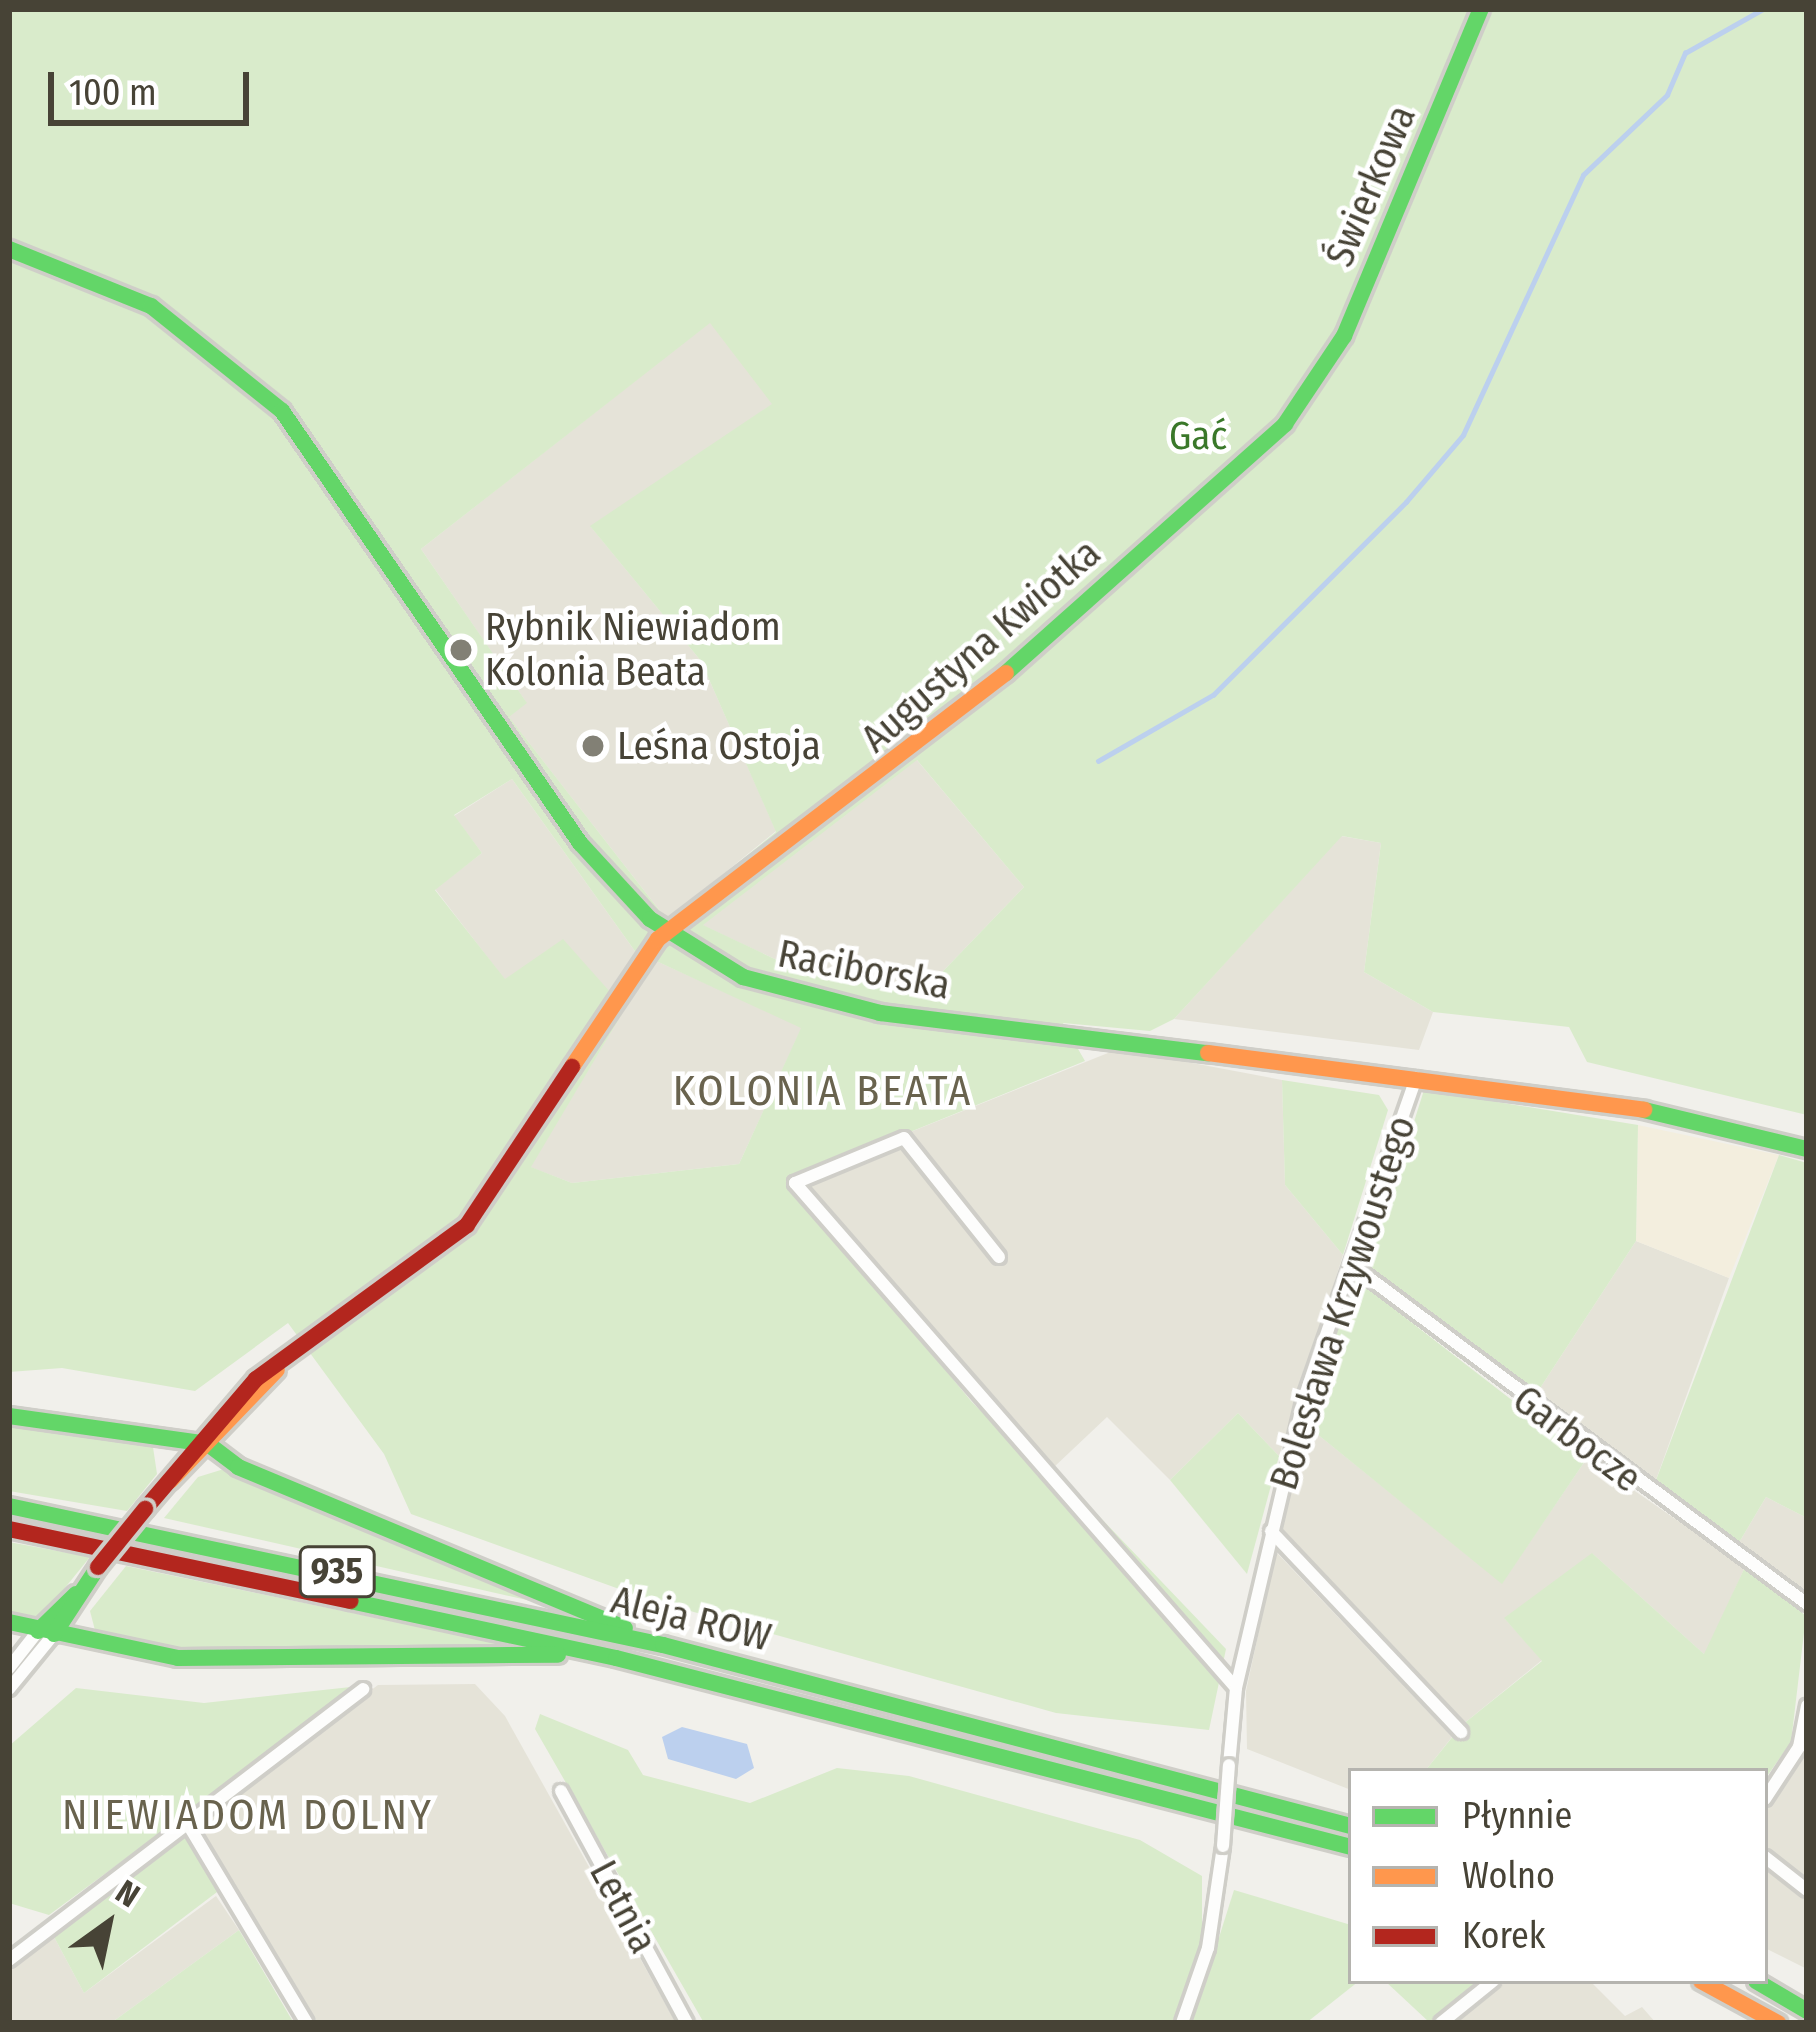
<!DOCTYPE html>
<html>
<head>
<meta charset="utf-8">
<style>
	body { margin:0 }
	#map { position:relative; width:1816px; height:2032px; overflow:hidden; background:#f1f0eb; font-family:"Fira Sans Condensed",sans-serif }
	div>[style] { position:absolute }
	.residential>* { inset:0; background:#e5e3d8 }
	.commercial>* { inset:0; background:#f3eede }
	.green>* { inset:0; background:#d9ebcb }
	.water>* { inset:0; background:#bcd0ee }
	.stream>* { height:4.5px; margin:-2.25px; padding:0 2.25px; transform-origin:2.25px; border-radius:2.25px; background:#bcd0ee }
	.roads { filter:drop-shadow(3px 0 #cfcec8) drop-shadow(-3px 0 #cfcec8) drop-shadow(0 3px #cfcec8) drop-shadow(0 -3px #cfcec8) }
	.street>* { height:12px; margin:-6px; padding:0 6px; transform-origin:6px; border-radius:6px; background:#fdfdfc }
	.fast>* { height:16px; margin:-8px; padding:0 8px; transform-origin:8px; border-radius:8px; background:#63d668 }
	.slow>* { height:16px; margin:-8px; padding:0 8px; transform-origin:8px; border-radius:8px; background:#ff974d }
	.jam>* { height:16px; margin:-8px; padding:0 8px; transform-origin:8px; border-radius:8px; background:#b3261e }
	.bridges { filter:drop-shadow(3px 0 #cfcec8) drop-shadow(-3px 0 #cfcec8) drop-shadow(0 3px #cfcec8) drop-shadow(0 -3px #cfcec8) }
	.street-bridge>* { height:12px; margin:-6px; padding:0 6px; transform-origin:6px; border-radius:6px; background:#fdfdfc }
	.jam-bridge>* { height:16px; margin:-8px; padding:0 8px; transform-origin:8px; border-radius:8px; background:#b3261e }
	.dots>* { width:33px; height:33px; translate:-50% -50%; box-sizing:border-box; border:6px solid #fff; border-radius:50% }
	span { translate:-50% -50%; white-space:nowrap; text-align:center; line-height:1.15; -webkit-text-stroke:9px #fff; paint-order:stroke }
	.shield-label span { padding:3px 9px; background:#fff; border:3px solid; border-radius:9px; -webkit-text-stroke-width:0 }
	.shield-label { font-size:36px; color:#474336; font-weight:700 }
	.street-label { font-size:39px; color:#474336 }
	.park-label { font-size:39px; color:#3a782a }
	.poi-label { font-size:39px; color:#474336 }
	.left { translate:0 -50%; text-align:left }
	.neighbourhood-label { font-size:42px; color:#69634e; letter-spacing:3px }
	.frame { position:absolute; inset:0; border:12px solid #474336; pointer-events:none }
	.legend { position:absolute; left:1348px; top:1768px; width:420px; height:216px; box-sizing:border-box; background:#fff; border:3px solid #b5b4af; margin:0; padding:15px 21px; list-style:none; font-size:36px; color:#474336 }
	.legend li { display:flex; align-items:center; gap:24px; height:60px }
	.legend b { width:60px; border:3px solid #b5b4af }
	.north { position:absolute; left:48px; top:1864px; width:120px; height:120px; -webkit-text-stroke:9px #fff; paint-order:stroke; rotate:33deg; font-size:33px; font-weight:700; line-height:48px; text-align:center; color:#474336 }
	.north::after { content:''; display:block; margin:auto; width:42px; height:54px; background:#474336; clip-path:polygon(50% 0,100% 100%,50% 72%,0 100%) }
	.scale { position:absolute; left:48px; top:72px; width:201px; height:54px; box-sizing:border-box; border:6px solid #474336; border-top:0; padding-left:15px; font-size:36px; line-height:42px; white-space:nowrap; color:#474336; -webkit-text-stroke:9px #fff; paint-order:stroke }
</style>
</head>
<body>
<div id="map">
	<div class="residential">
		<div style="clip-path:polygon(710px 322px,773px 404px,591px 527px,701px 661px,776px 831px,667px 920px,508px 716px,526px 702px,421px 549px)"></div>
		<div style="clip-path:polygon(916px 759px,1024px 887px,923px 992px,796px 969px,702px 925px)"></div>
		<div style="clip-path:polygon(512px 779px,637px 954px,610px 994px,505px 980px,435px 889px,482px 853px,454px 816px)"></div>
		<div style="clip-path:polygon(1341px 836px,1381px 843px,1364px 972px,1433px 1012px,1419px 1050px,1174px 1019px)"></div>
		<div style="clip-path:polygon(654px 960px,802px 1027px,739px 1164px,572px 1183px,530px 1167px)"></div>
		<div style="clip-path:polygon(1118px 1049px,1282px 1080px,1285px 1185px,1343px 1255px,1279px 1456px,1238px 1413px,1170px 1480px,1107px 1417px,1053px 1468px,1032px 1463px,788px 1181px)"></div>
		<div style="clip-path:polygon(1636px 1241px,1729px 1278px,1653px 1488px,1533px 1399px)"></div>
		<div style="clip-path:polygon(1306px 1425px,1502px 1583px,1587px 1458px,1745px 1567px,1705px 1655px,1593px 1554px,1505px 1619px,1542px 1660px,1462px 1725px,1279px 1533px)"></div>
		<div style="clip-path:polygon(1766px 1497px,1807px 1518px,1807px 1594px,1737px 1546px)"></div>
		<div style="clip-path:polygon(1276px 1552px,1452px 1737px,1425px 1771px,1351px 1771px,1351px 1790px,1247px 1749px,1246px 1691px)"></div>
		<div style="clip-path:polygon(475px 1684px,505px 1716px,676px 2023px,318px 2023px,194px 1821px,378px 1685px)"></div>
		<div style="clip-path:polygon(1807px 1731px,1807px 1882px,1765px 1850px,1765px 1808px)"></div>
		<div style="clip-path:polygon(1765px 1866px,1807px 1895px,1807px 1969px,1765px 1948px)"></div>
		<div style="clip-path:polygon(216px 1896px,239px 1930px,111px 2023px,9px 2023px,9px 1970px,53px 1935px,84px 1993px)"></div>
		<div style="clip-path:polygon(1502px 1981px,1590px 1981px,1625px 2016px,1642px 2007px,1656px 2023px,1448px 2023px)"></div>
	</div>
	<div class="commercial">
		<div style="clip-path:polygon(1638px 1125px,1779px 1155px,1729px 1278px,1636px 1241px)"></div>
	</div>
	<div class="green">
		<div style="clip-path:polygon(evenodd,9px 9px,1807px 9px,1807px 1115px,1587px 1062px,1569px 1027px,1433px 1012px,1364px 972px,1381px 843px,1342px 836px,1174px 1019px,1150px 1031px,1063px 1023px,1085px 1061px,789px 1181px,971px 1401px,1032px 1463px,1053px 1468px,1226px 1649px,1209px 1730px,1056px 1713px,647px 1599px,411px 1514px,384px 1454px,288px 1323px,195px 1391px,62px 1368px,9px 1372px,9px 9px,710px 323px,772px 404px,590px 526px,701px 661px,776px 832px,667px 920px,509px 717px,527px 703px,421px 549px,710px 323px,9px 9px,917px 760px,1024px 887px,923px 992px,796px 969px,703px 925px,917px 760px,9px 9px,512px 779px,637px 954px,611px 993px,563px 939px,505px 979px,435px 890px,482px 853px,454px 815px,512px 779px,9px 9px,654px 960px,801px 1028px,739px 1164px,572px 1183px,531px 1167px,654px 960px)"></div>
		<div style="clip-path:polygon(1282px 1080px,1379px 1095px,1388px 1110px,1343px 1255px,1285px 1185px)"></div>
		<div style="clip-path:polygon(1424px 1090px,1638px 1125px,1636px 1241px,1533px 1399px,1368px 1268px)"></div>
		<div style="clip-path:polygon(1779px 1155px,1807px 1163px,1807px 1518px,1766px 1497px,1737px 1546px,1653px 1488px)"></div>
		<div style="clip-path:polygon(1354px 1278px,1587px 1458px,1502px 1584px,1306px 1425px)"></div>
		<div style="clip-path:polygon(1238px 1413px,1279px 1456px,1247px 1574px,1170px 1480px)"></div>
		<div style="clip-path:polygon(9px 1425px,153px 1447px,157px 1474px,127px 1511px,9px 1491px)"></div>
		<div style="clip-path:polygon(224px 1469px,360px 1523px,571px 1610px,164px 1518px,198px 1477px)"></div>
		<div style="clip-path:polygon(9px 1542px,90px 1557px,38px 1621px,9px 1612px)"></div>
		<div style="clip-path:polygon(1592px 1553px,1704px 1654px,1745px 1567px,1806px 1616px,1791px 1742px,1765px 1779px,1425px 1771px,1462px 1725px,1542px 1661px,1504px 1618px)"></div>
		<div style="clip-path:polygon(126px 1566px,521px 1648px,180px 1650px,97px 1638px,90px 1611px)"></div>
		<div style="clip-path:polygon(360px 1686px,49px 1915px,9px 1903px,9px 1746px,76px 1688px,204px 1703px)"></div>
		<div style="clip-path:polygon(540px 1714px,628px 1750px,643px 1775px,750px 1803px,837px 1768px,909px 1776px,1140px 1840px,1202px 1876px,1202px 1942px,1172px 2023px,704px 2023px,535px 1729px)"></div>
		<div style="clip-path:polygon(183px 1830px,221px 1889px,84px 1993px,53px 1935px)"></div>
		<div style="clip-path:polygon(1234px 1890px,1351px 1925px,1359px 1981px,1306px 2023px,1192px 2023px)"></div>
		<div style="clip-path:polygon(239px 1930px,292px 2020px,111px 2023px)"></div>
		<div style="clip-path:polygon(1385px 1981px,1479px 1981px,1429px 2022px)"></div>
	</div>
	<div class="water">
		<div style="clip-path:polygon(682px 1727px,747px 1744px,754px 1768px,736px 1779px,668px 1759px,662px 1737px)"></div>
	</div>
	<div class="stream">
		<div style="left:1098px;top:761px;width:133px;rotate:-29.9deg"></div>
		<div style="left:1213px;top:695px;width:273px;rotate:-45deg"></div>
		<div style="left:1406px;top:502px;width:88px;rotate:-49.6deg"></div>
		<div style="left:1463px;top:435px;width:286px;rotate:-65.2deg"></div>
		<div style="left:1583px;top:175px;width:116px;rotate:-43.6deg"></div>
		<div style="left:1667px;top:95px;width:46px;rotate:-66.8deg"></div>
		<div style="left:1685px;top:53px;width:90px;rotate:-29.4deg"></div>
	</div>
	<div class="roads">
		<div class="street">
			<div style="left:999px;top:1257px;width:152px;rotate:-128.6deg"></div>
			<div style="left:904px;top:1138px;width:118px;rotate:157.6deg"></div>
			<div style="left:795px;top:1183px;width:670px;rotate:48.87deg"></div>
			<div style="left:1353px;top:1266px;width:566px;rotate:36.67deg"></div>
			<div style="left:1271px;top:1531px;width:277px;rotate:46.6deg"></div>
			<div style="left:9px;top:1668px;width:47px;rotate:-51.9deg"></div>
			<div style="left:9px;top:1689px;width:71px;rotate:-50.7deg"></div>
			<div style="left:1229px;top:1765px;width:77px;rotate:-84.8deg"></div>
			<div style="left:1236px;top:1688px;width:298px;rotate:-76.8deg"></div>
			<div style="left:1304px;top:1398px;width:339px;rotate:-70.7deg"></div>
			<div style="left:561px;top:1791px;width:264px;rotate:61.5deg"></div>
			<div style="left:1765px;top:1799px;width:62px;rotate:-56.8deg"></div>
			<div style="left:1799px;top:1747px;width:42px;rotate:-79deg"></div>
			<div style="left:186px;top:1821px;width:235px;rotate:59.1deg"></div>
			<div style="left:1765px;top:1857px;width:53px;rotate:38.2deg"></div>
			<div style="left:9px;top:1960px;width:446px;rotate:-37.4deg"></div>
			<div style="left:1182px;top:2023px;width:79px;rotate:-70.9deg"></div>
			<div style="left:1208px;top:1948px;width:103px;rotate:-81.6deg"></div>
			<div style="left:1441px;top:2023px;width:67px;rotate:-38.9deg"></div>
		</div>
		<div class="fast">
			<div style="left:9px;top:249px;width:153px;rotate:21.9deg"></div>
			<div style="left:151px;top:306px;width:168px;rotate:38.7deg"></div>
			<div style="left:282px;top:411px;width:525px;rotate:55.4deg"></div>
			<div style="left:580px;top:843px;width:103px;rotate:47.4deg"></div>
			<div style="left:650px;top:919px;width:110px;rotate:31.9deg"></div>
			<div style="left:743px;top:977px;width:142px;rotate:14.7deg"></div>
			<div style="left:880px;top:1013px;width:330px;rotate:7deg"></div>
			<div style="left:1006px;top:673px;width:374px;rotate:-41.7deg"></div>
			<div style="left:1285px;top:424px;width:106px;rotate:-56.2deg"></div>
			<div style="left:1344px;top:336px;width:355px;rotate:-67.3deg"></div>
			<div style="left:1644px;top:1110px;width:168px;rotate:13.5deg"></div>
			<div style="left:9px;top:1416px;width:201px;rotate:8deg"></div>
			<div style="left:208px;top:1444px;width:38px;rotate:37deg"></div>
			<div style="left:238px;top:1467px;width:419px;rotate:22.6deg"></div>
			<div style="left:9px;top:1506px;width:669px;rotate:12deg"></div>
			<div style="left:663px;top:1645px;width:711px;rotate:14.74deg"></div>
			<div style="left:350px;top:1601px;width:272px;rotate:12.1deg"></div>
			<div style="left:616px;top:1658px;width:759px;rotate:14.42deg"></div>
			<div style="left:9px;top:1622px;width:173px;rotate:12deg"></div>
			<div style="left:178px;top:1658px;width:380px;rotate:-0.5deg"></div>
			<div style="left:38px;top:1631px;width:53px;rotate:-44.2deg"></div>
			<div style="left:54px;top:1634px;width:80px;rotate:-56.7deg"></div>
			<div style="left:1756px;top:1981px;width:59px;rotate:30.5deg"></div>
		</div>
		<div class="slow">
			<div style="left:1208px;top:1053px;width:440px;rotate:7.4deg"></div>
			<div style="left:572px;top:1067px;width:154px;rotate:-56.1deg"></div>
			<div style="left:658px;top:939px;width:438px;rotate:-37.4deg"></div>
			<div style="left:170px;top:1481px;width:154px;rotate:-46.1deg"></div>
			<div style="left:1701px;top:1981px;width:88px;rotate:28.6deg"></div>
		</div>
		<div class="jam">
			<div style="left:145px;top:1509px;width:171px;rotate:-49.5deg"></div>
			<div style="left:256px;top:1379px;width:261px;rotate:-36.1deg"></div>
			<div style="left:467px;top:1225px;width:190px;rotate:-56.4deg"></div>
			<div style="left:9px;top:1529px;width:349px;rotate:11.9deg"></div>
		</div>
	</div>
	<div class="bridges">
		<div class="street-bridge">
			<div style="left:1223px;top:1846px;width:81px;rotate:-85.8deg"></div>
		</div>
		<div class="jam-bridge">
			<div style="left:98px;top:1567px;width:75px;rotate:-51deg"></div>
		</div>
	</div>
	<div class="dots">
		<div style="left:461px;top:650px;background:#828075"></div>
		<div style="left:593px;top:746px;background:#828075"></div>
	</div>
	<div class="shield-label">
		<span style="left:337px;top:1572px">935</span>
	</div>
	<div class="street-label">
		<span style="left:1371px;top:186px;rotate:-67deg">Świerkowa</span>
		<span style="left:981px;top:646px;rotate:-41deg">Augustyna Kwiotka</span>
		<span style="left:864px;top:970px;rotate:11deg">Raciborska</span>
		<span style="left:1343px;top:1303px;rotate:-72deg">Bolesława Krzywoustego</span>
		<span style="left:1577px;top:1439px;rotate:37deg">Garbocze</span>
		<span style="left:691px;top:1619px;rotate:14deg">Aleja ROW</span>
		<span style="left:623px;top:1907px;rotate:62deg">Letnia</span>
	</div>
	<div class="park-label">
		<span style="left:1198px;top:436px">Gać</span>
	</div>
	<div class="poi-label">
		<span class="left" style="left:485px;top:650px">Rybnik Niewiadom<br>Kolonia Beata</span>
		<span class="left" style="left:617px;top:746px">Leśna Ostoja</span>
	</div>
	<div class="neighbourhood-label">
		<span style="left:823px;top:1091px">KOLONIA BEATA</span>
		<span style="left:248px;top:1815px">NIEWIADOM DOLNY</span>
	</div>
	<div class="frame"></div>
	<ul class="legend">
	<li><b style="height:15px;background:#63d668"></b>Płynnie</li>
	<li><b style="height:15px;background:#ff974d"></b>Wolno</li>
	<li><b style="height:15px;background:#b3261e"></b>Korek</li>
	</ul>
	<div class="north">N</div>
	<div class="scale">100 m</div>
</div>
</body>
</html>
